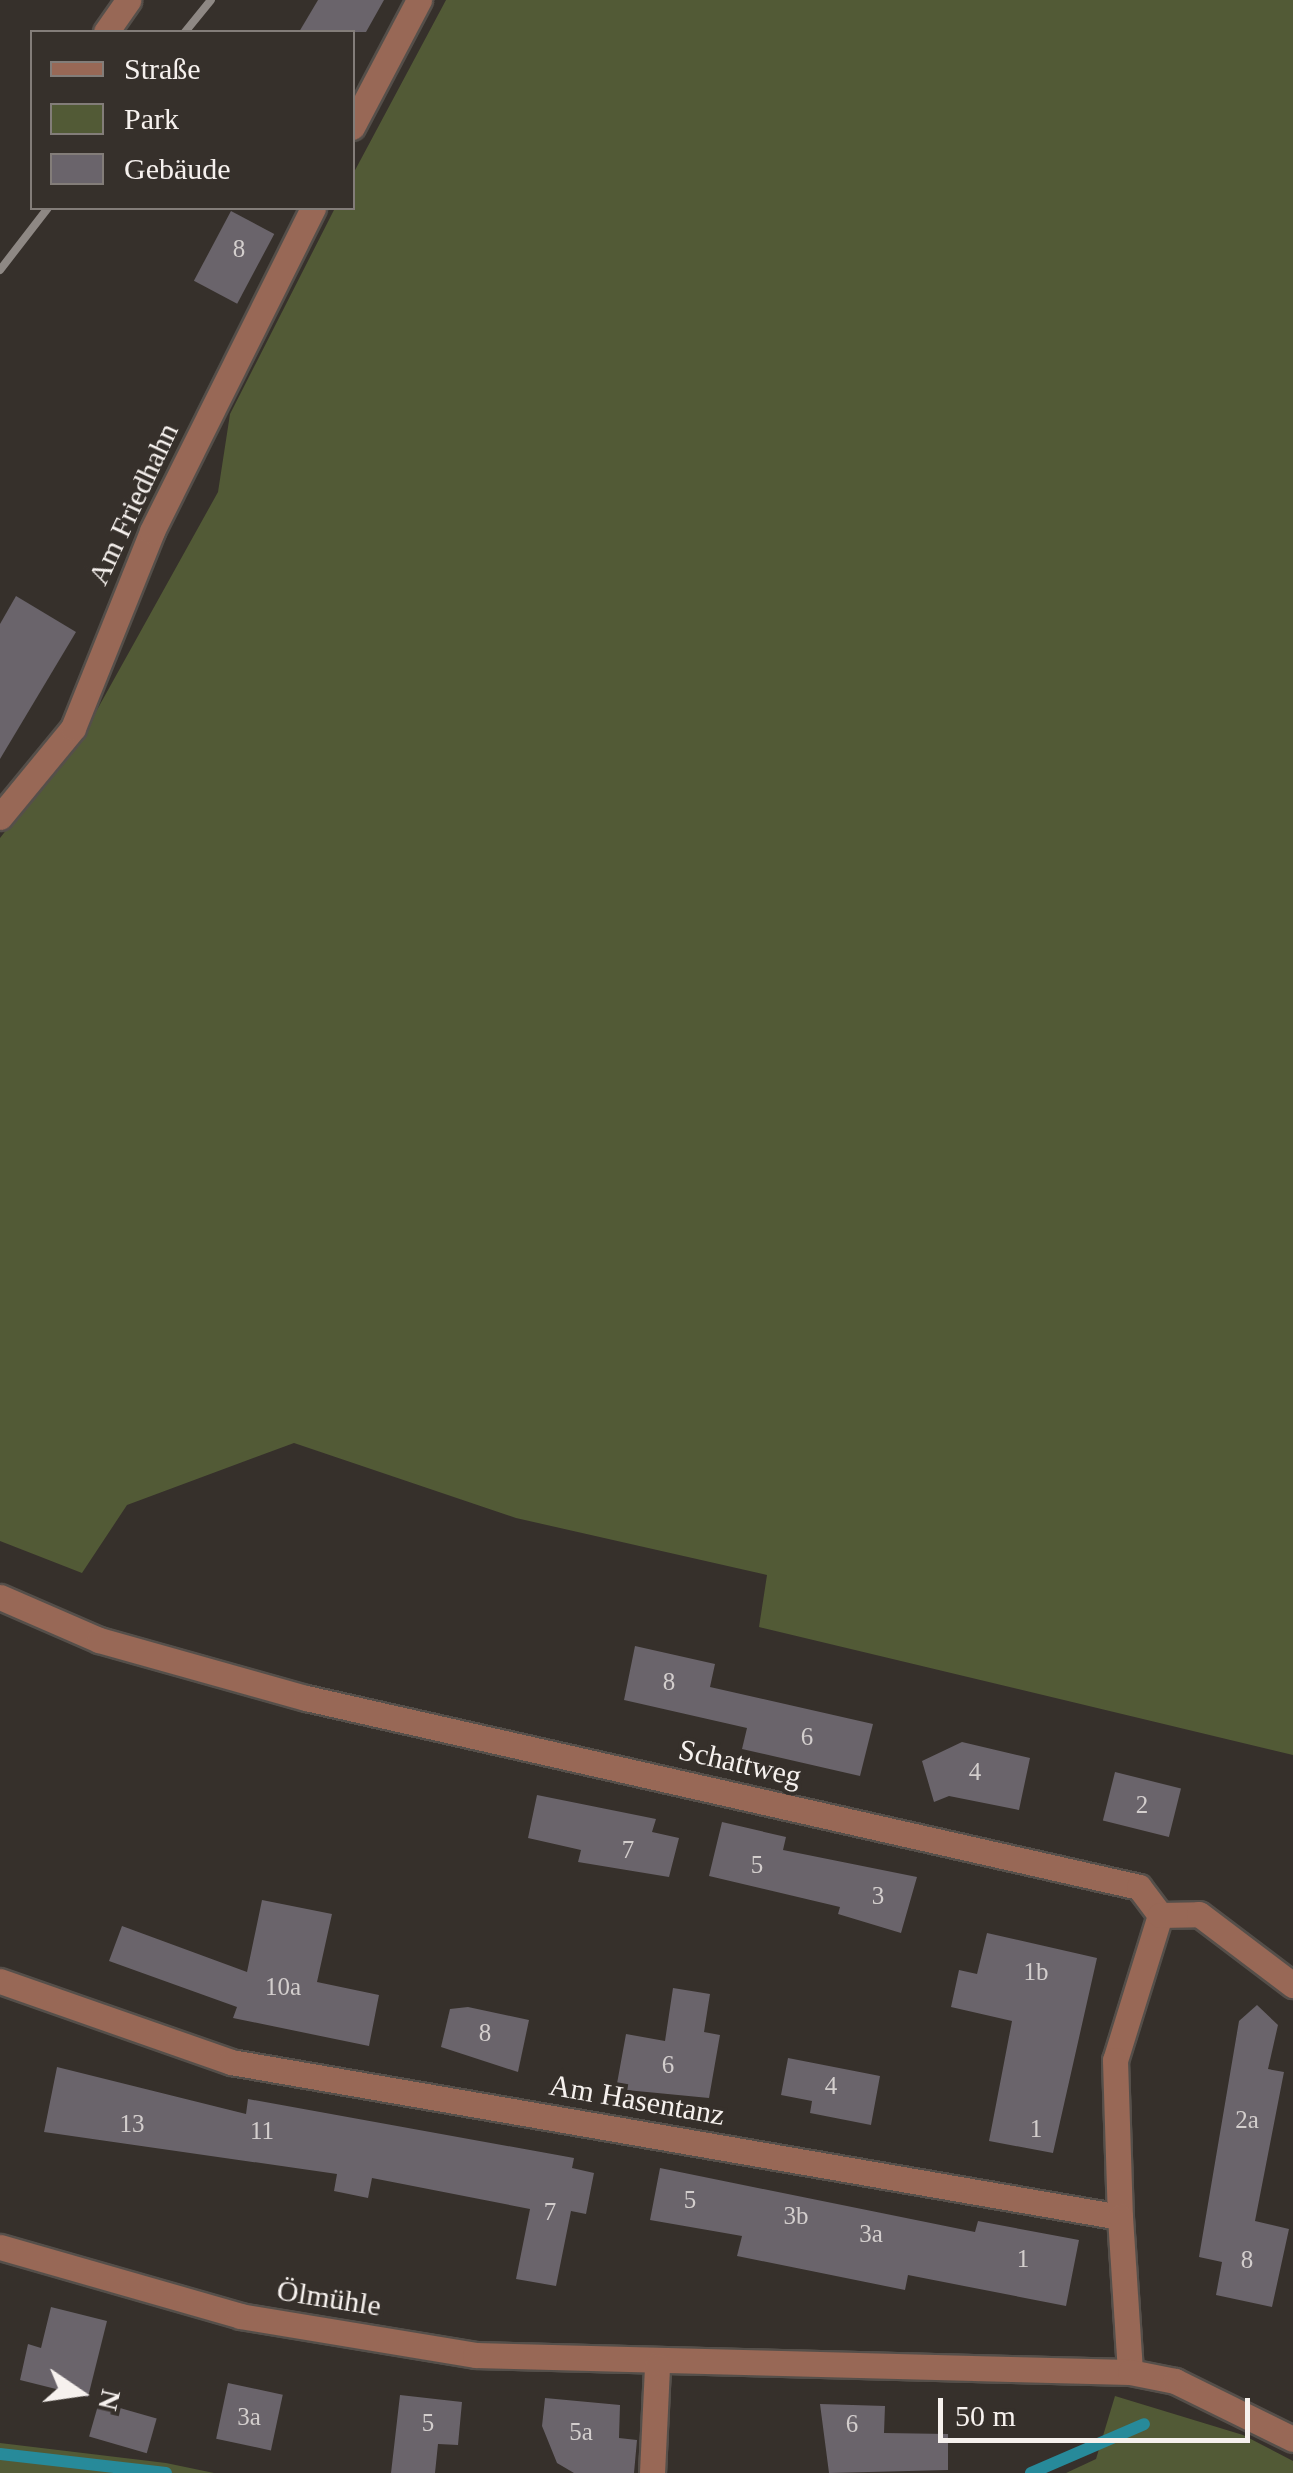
<!DOCTYPE html>
<html>
<head>
<meta charset="utf-8">
<style>
	body { margin:0 }
	#map { position:relative; width:1293px; height:2473px; overflow:hidden; background:#36302b; font-family:"Times New Roman",serif }
	div>[style] { position:absolute }
	.green>* { inset:0; background:#525a36 }
	.stream>* { height:12px; margin:-6px; padding:0 6px; transform-origin:6px; border-radius:6px; background:#278a9a }
	.building>* { inset:0; background:#6a646b; transform-origin:0 0 }
	.roads { filter:drop-shadow(2px 0 #554f4a) drop-shadow(-2px 0 #554f4a) drop-shadow(0 2px #554f4a) drop-shadow(0 -2px #554f4a) }
	.minor>* { height:25px; margin:-12.5px; padding:0 12.5px; transform-origin:12.5px; border-radius:12.5px; background:#986856 }
	.rail>* { height:8px; margin:-4px; padding:0 4px; transform-origin:4px; border-radius:4px; background:#8e8884 }
	span { translate:-50% -50%; white-space:nowrap; text-align:center; line-height:1.15; -webkit-text-stroke:8px #36302b; paint-order:stroke }
	.number-label { font-size:25px; color:#d3cecd }
	.number-label span { -webkit-text-stroke-width:0 }
	.street-label { font-size:30px; color:#f6f1ee }
	.legend { position:absolute; left:30px; top:30px; width:325px; height:180px; box-sizing:border-box; background:#36302b; border:2px solid #837d79; margin:0; padding:12px 18px; list-style:none; font-size:30px; color:#f6f1ee }
	.legend li { display:flex; align-items:center; gap:20px; height:50px }
	.legend b { width:50px; border:2px solid #837d79 }
	.north { position:absolute; left:30px; top:2343px; width:100px; height:100px; -webkit-text-stroke:8px #36302b; paint-order:stroke; rotate:103deg; font-size:28px; font-weight:700; line-height:40px; text-align:center; color:#f6f1ee }
	.north::after { content:''; display:block; margin:auto; width:35px; height:45px; background:#f6f1ee; clip-path:polygon(50% 0,100% 100%,50% 72%,0 100%) }
	.scale { position:absolute; left:938px; top:2398px; width:312px; height:45px; box-sizing:border-box; border:5px solid #f6f1ee; border-top:0; padding-left:12px; font-size:30px; line-height:35px; white-space:nowrap; color:#f6f1ee; -webkit-text-stroke:8px #36302b; paint-order:stroke }
</style>
</head>
<body>
<div id="map">
	<div class="green">
		<div style="clip-path:polygon(446px 0,1293px 0,1293px 1755px,759px 1627px,767px 1575px,516px 1518px,294px 1443px,127px 1505px,82px 1573px,0 1541px,0 838px,88px 726px,218px 492px,230px 414px,335px 208px,352px 208px,353px 174px)"></div>
		<div style="clip-path:polygon(1115px 2396px,1243px 2435px,1293px 2461px,1293px 2473px,1066px 2473px,1096px 2459px)"></div>
		<div style="clip-path:polygon(0 2443px,166px 2463px,214px 2473px,0 2473px)"></div>
	</div>
	<div class="stream">
		<div style="left:0;top:2454px;width:167px;rotate:6.5deg"></div>
		<div style="left:1031px;top:2473px;width:123px;rotate:-23.4deg"></div>
	</div>
	<div class="building">
		<div style="clip-path:polygon(318px 0,384px 0,366px 32px,299px 32px)"></div>
		<div style="left:231px;top:211px;width:49px;height:79px;rotate:28deg"></div>
		<div style="clip-path:polygon(16px 596px,76px 632px,0 759px,0 624px)"></div>
		<div style="clip-path:polygon(635px 1646px,715px 1664px,710px 1687px,873px 1724px,860px 1776px,742px 1749px,747px 1728px,624px 1700px)"></div>
		<div style="clip-path:polygon(962px 1742px,1030px 1758px,1019px 1810px,949px 1796px,934px 1802px,922px 1761px)"></div>
		<div style="left:1115px;top:1772px;width:68px;height:50px;rotate:14deg"></div>
		<div style="clip-path:polygon(537px 1795px,656px 1819px,652px 1832px,679px 1838px,669px 1877px,578px 1862px,581px 1850px,528px 1838px)"></div>
		<div style="clip-path:polygon(722px 1822px,786px 1837px,783px 1850px,917px 1877px,901px 1933px,838px 1914px,840px 1907px,709px 1876px)"></div>
		<div style="clip-path:polygon(262px 1900px,332px 1914px,317px 1982px,379px 1995px,369px 2046px,233px 2018px,237px 2007px,109px 1961px,122px 1926px,247px 1972px)"></div>
		<div style="clip-path:polygon(987px 1933px,1097px 1958px,1053px 2153px,989px 2141px,1012px 2021px,951px 2007px,959px 1970px,977px 1974px)"></div>
		<div style="clip-path:polygon(673px 1988px,710px 1994px,704px 2032px,720px 2035px,709px 2098px,616px 2089px,626px 2034px,665px 2041px)"></div>
		<div style="clip-path:polygon(1257px 2005px,1278px 2025px,1268px 2069px,1284px 2072px,1255px 2221px,1289px 2229px,1272px 2307px,1216px 2295px,1222px 2262px,1199px 2257px,1239px 2021px)"></div>
		<div style="clip-path:polygon(468px 2007px,529px 2020px,518px 2072px,441px 2047px,450px 2009px)"></div>
		<div style="clip-path:polygon(788px 2058px,880px 2076px,871px 2125px,810px 2113px,812px 2101px,781px 2095px)"></div>
		<div style="clip-path:polygon(57px 2067px,246px 2114px,248px 2099px,574px 2158px,572px 2168px,594px 2173px,586px 2214px,571px 2211px,556px 2286px,516px 2279px,530px 2209px,372px 2178px,368px 2198px,334px 2191px,337px 2174px,44px 2132px)"></div>
		<div style="clip-path:polygon(660px 2168px,975px 2232px,978px 2221px,1079px 2240px,1066px 2306px,908px 2275px,905px 2290px,737px 2256px,742px 2236px,650px 2220px)"></div>
		<div style="clip-path:polygon(51px 2307px,107px 2321px,88px 2397px,20px 2380px,28px 2344px,41px 2348px)"></div>
		<div style="left:228px;top:2383px;width:56px;height:57px;rotate:12deg"></div>
		<div style="clip-path:polygon(400px 2395px,462px 2402px,458px 2445px,438px 2444px,435px 2473px,391px 2473px)"></div>
		<div style="clip-path:polygon(545px 2398px,620px 2405px,619px 2438px,637px 2440px,634px 2473px,574px 2473px,557px 2463px,542px 2426px)"></div>
		<div style="left:99px;top:2402px;width:60px;height:36px;rotate:16deg"></div>
		<div style="clip-path:polygon(820px 2404px,885px 2406px,884px 2433px,948px 2434px,948px 2470px,829px 2473px)"></div>
	</div>
	<div class="roads">
		<div class="minor">
			<div style="left:106px;top:32px;width:39px;rotate:-55deg"></div>
			<div style="left:352px;top:127px;width:144px;rotate:-62.2deg"></div>
			<div style="left:0;top:817px;width:115px;rotate:-50.6deg"></div>
			<div style="left:73px;top:728px;width:212px;rotate:-68.1deg"></div>
			<div style="left:152px;top:531px;width:361px;rotate:-63.5deg"></div>
			<div style="left:0;top:1597px;width:108px;rotate:23.5deg"></div>
			<div style="left:99px;top:1640px;width:215px;rotate:15.7deg"></div>
			<div style="left:306px;top:1698px;width:854px;rotate:12.78deg"></div>
			<div style="left:1139px;top:1887px;width:35px;rotate:53deg"></div>
			<div style="left:1160px;top:1915px;width:152px;rotate:107.2deg"></div>
			<div style="left:1115px;top:2060px;width:157px;rotate:88.2deg"></div>
			<div style="left:1160px;top:1915px;width:39px;rotate:-1deg"></div>
			<div style="left:1199px;top:1914px;width:118px;rotate:37.1deg"></div>
			<div style="left:0;top:1981px;width:245px;rotate:19.3deg"></div>
			<div style="left:231px;top:2062px;width:902px;rotate:9.89deg"></div>
			<div style="left:1120px;top:2217px;width:155px;rotate:86.3deg"></div>
			<div style="left:0;top:2247px;width:250px;rotate:16deg"></div>
			<div style="left:240px;top:2316px;width:238px;rotate:9.4deg"></div>
			<div style="left:475px;top:2355px;width:655px;rotate:1.49deg"></div>
			<div style="left:1130px;top:2372px;width:46px;rotate:11.3deg"></div>
			<div style="left:1175px;top:2381px;width:131px;rotate:26.2deg"></div>
			<div style="left:652px;top:2473px;width:107px;rotate:-87.3deg"></div>
		</div>
	</div>
	<div class="rail">
		<div style="left:185px;top:32px;width:41px;rotate:-50.9deg"></div>
		<div style="left:0;top:270px;width:78px;rotate:-52.3deg"></div>
	</div>
	<div class="number-label">
		<span style="left:239px;top:249px">8</span>
		<span style="left:669px;top:1682px">8</span>
		<span style="left:807px;top:1737px">6</span>
		<span style="left:975px;top:1772px">4</span>
		<span style="left:1142px;top:1805px">2</span>
		<span style="left:628px;top:1850px">7</span>
		<span style="left:757px;top:1865px">5</span>
		<span style="left:878px;top:1896px">3</span>
		<span style="left:1036px;top:1972px">1b</span>
		<span style="left:283px;top:1987px">10a</span>
		<span style="left:485px;top:2033px">8</span>
		<span style="left:668px;top:2065px">6</span>
		<span style="left:831px;top:2086px">4</span>
		<span style="left:1247px;top:2120px">2a</span>
		<span style="left:132px;top:2124px">13</span>
		<span style="left:1036px;top:2129px">1</span>
		<span style="left:262px;top:2131px">11</span>
		<span style="left:690px;top:2200px">5</span>
		<span style="left:550px;top:2212px">7</span>
		<span style="left:796px;top:2216px">3b</span>
		<span style="left:871px;top:2234px">3a</span>
		<span style="left:1023px;top:2259px">1</span>
		<span style="left:1247px;top:2260px">8</span>
		<span style="left:249px;top:2417px">3a</span>
		<span style="left:428px;top:2423px">5</span>
		<span style="left:852px;top:2424px">6</span>
		<span style="left:581px;top:2432px">5a</span>
	</div>
	<div class="street-label">
		<span style="left:133px;top:504px;rotate:-65deg">Am Friedhahn</span>
		<span style="left:740px;top:1763px;rotate:13deg">Schattweg</span>
		<span style="left:637px;top:2100px;rotate:10deg">Am Hasentanz</span>
		<span style="left:329px;top:2298px;rotate:9deg">Ölmühle</span>
	</div>
	<ul class="legend">
	<li><b style="height:12px;background:#986856"></b>Straße</li>
	<li><b style="height:28px;background:#525a36"></b>Park</li>
	<li><b style="height:28px;background:#6a646b"></b>Gebäude</li>
	</ul>
	<div class="north">N</div>
	<div class="scale">50 m</div>
</div>
</body>
</html>
